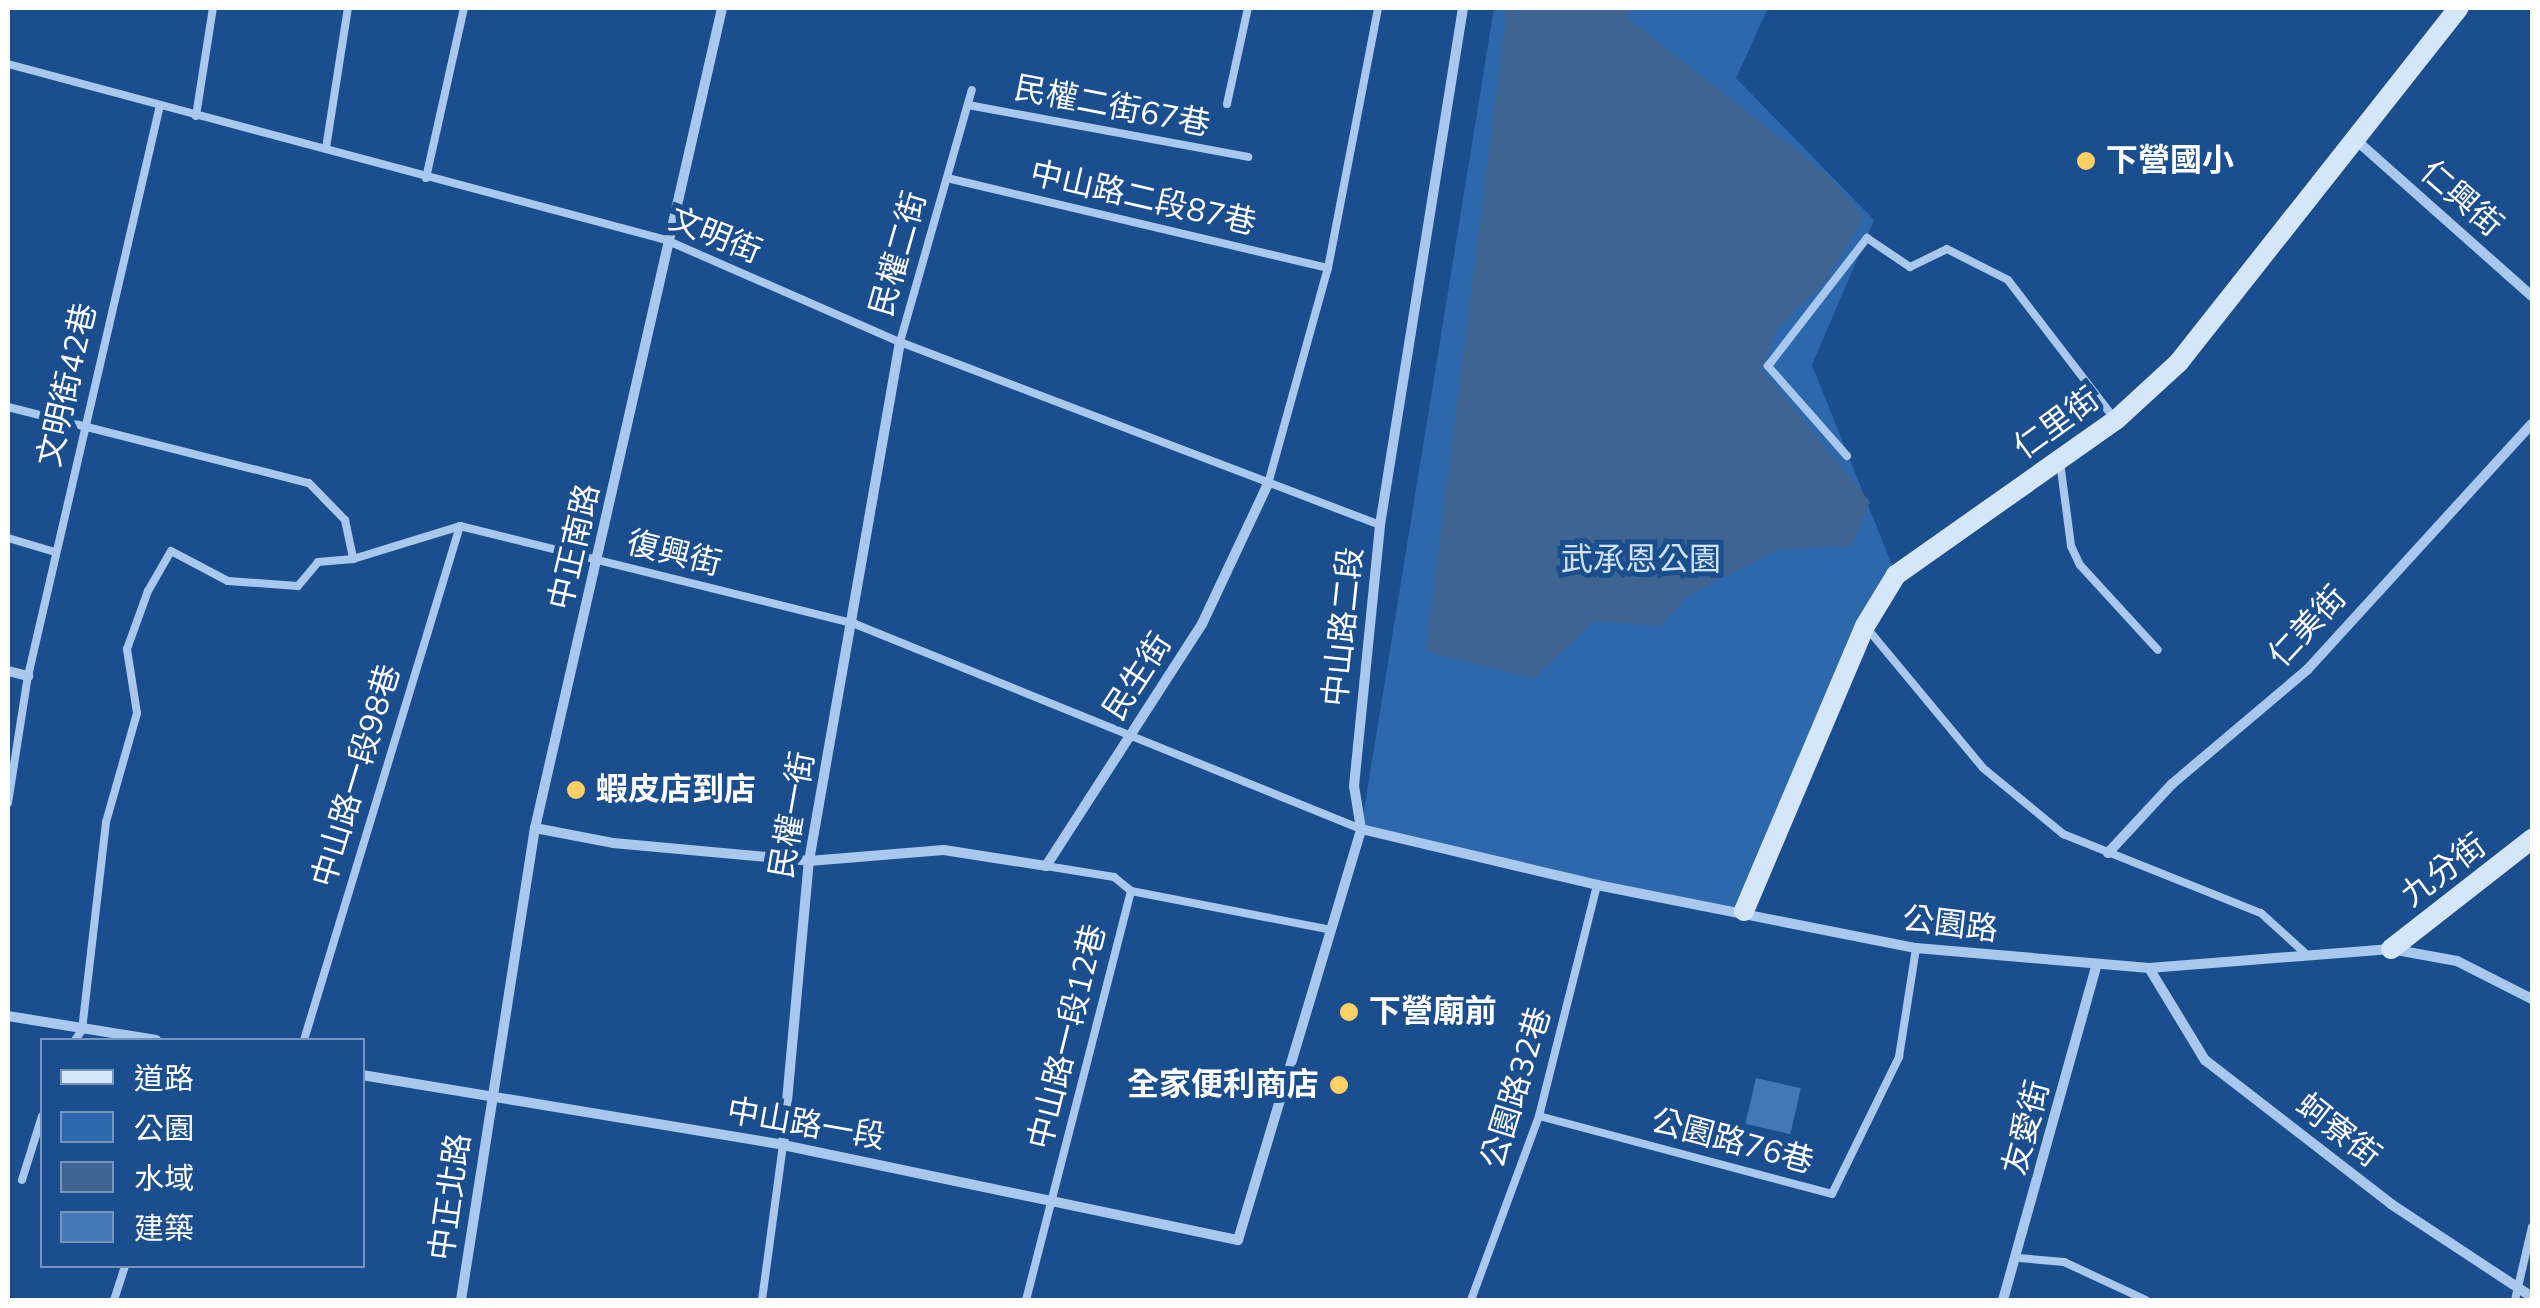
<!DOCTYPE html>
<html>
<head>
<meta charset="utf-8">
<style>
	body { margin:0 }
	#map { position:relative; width:2540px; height:1308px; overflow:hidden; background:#1b4e8e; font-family:"Nunito Sans","Noto Sans TC",sans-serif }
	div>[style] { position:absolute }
	.green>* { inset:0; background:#2e68ac }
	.water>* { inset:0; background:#3f6492 }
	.building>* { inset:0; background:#4477b6; transform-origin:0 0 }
	.lane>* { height:8px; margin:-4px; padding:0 4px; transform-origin:4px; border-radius:4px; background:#a8c8ee }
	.street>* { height:10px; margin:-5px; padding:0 5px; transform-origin:5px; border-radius:5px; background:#a8c8ee }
	.secondary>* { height:20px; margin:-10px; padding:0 10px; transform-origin:10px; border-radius:10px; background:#d5e5fa }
	.dots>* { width:28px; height:28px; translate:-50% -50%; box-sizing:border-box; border:5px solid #1b4e8e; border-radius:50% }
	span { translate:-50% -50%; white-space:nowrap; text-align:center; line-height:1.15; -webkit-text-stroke:10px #1b4e8e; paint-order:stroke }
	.street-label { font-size:32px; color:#fff }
	.poi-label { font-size:32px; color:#fff; font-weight:700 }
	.left { translate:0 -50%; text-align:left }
	.right { translate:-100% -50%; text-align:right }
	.park-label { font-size:32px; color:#cee2fa }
	.frame { position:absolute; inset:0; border:10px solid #fff; pointer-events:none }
	.legend { position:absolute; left:40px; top:1038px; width:325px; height:230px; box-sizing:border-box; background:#1b4e8e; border:2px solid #7695bb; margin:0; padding:12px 18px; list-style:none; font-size:30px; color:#fff }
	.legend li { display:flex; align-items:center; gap:20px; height:50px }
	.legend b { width:50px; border:2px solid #7695bb }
</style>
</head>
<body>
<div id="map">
	<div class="green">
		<div style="clip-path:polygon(1494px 8px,1768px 8px,1736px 78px,1874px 220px,1812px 365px,1896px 575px,1744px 911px,1597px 885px,1361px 829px)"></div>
	</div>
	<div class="water">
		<div style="clip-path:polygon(1507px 8px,1630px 8px,1627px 18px,1828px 175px,1864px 217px,1827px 280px,1777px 329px,1762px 370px,1870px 502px,1851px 546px,1779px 549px,1689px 595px,1660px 626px,1595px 621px,1534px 678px,1426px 651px)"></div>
	</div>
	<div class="building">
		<div style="left:1756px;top:1078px;width:46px;height:47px;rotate:13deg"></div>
	</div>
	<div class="lane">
		<div style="left:8px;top:64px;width:681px;rotate:14.97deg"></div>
		<div style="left:666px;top:240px;width:255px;rotate:23.6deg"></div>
		<div style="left:900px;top:342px;width:514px;rotate:20.87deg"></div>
		<div style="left:1227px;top:104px;width:98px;rotate:-77.7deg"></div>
		<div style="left:968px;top:105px;width:285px;rotate:10.5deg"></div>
		<div style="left:196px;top:116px;width:109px;rotate:-81.1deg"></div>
		<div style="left:326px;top:148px;width:142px;rotate:-81.1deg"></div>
		<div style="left:426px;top:178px;width:174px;rotate:-77.4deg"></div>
		<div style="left:947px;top:178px;width:391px;rotate:13.3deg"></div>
		<div style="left:900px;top:342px;width:262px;rotate:-74.1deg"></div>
		<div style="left:8px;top:407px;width:310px;rotate:14.2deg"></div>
		<div style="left:309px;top:483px;width:52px;rotate:45.8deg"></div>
		<div style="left:345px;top:520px;width:40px;rotate:78deg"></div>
		<div style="left:353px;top:559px;width:112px;rotate:-17.1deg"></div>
		<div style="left:460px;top:526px;width:407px;rotate:13.9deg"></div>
		<div style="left:855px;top:624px;width:546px;rotate:22.05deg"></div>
		<div style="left:1847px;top:456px;width:120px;rotate:-131.3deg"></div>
		<div style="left:1768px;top:366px;width:162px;rotate:-52.3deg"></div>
		<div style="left:1867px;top:238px;width:52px;rotate:34deg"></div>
		<div style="left:1910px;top:267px;width:41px;rotate:-25.9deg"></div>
		<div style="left:1947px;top:249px;width:68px;rotate:26.9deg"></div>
		<div style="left:2008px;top:280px;width:173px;rotate:52.5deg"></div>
		<div style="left:2060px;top:462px;width:85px;rotate:82.5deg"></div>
		<div style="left:2071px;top:546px;width:21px;rotate:65deg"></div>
		<div style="left:2080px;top:565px;width:115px;rotate:47.5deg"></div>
		<div style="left:1268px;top:484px;width:224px;rotate:-74.5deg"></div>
		<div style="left:1328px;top:268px;width:265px;rotate:-79.1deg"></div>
		<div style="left:8px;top:538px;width:49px;rotate:16.6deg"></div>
		<div style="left:1866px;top:627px;width:183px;rotate:50.3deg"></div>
		<div style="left:1983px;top:768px;width:104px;rotate:39.5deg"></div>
		<div style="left:2063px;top:834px;width:213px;rotate:21.8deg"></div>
		<div style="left:2261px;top:913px;width:59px;rotate:42.3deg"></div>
		<div style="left:8px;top:803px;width:129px;rotate:-81.1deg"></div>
		<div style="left:28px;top:676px;width:586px;rotate:-76.98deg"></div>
		<div style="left:1046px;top:866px;width:69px;rotate:9.2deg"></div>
		<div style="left:1114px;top:877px;width:22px;rotate:39deg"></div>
		<div style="left:1131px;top:891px;width:204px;rotate:11deg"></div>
		<div style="left:75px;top:1040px;width:12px;rotate:-55deg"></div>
		<div style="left:82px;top:1030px;width:209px;rotate:-83.4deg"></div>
		<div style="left:106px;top:822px;width:113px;rotate:-74.1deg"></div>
		<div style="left:137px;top:713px;width:65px;rotate:-98.9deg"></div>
		<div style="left:127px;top:649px;width:62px;rotate:-70.1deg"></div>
		<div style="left:148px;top:591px;width:46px;rotate:-60.1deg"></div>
		<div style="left:171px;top:551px;width:64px;rotate:27.8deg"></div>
		<div style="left:228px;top:581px;width:70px;rotate:4.1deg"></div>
		<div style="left:298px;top:586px;width:31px;rotate:-50deg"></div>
		<div style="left:318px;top:562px;width:35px;rotate:-5deg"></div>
		<div style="left:304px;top:1040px;width:537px;rotate:-73.12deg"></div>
		<div style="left:1539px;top:1116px;width:303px;rotate:14.9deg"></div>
		<div style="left:1832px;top:1194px;width:153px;rotate:-63.9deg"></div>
		<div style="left:1899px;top:1057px;width:110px;rotate:-81.1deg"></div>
		<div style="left:22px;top:1180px;width:67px;rotate:-72.6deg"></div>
		<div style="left:2019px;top:1258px;width:45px;rotate:5.1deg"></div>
		<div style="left:2064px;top:1262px;width:90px;rotate:24.9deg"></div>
		<div style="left:114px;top:1300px;width:36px;rotate:-72deg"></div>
		<div style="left:762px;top:1300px;width:156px;rotate:-82.3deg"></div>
		<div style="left:1026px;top:1300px;width:422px;rotate:-75.6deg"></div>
		<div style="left:1471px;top:1300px;width:196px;rotate:-69.7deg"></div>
		<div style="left:1539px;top:1116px;width:238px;rotate:-75.9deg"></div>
		<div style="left:2515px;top:1300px;width:75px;rotate:-76.9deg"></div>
	</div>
	<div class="street">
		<div style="left:2356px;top:140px;width:235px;rotate:41.6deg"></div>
		<div style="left:8px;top:671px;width:21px;rotate:14deg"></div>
		<div style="left:535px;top:828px;width:79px;rotate:10.9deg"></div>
		<div style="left:613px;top:843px;width:197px;rotate:5.2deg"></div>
		<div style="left:809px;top:861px;width:135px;rotate:-4.7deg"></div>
		<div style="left:944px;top:850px;width:103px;rotate:8.9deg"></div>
		<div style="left:1046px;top:866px;width:288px;rotate:-57.2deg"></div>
		<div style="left:1202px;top:624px;width:155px;rotate:-64.8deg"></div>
		<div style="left:1361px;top:829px;width:243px;rotate:13.3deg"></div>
		<div style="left:1597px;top:885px;width:325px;rotate:11.2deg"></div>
		<div style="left:1916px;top:948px;width:234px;rotate:4.9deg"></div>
		<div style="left:2149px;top:968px;width:243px;rotate:-4.5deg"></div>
		<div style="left:2391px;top:949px;width:67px;rotate:10.3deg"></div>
		<div style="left:2457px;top:961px;width:84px;rotate:26.9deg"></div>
		<div style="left:2108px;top:853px;width:94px;rotate:-47.2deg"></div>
		<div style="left:2172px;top:784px;width:177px;rotate:-40.2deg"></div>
		<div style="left:2307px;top:670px;width:333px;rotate:-47.6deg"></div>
		<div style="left:2149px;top:968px;width:108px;rotate:58.7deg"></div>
		<div style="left:2205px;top:1060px;width:235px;rotate:37.7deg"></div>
		<div style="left:2391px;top:1204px;width:169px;rotate:33.4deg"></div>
		<div style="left:8px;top:1016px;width:150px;rotate:9.2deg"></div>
		<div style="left:362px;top:1075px;width:427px;rotate:9.4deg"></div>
		<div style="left:783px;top:1145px;width:465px;rotate:11.8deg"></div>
		<div style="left:1238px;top:1240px;width:429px;rotate:-73.3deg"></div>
		<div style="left:1361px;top:829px;width:44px;rotate:-99.2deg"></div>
		<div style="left:1354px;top:786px;width:262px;rotate:-84.3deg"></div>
		<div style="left:1380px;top:525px;width:524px;rotate:-80.88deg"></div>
		<div style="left:783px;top:1145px;width:285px;rotate:-84.8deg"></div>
		<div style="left:809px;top:861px;width:527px;rotate:-80.06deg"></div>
		<div style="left:461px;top:1300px;width:478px;rotate:-81.1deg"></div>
		<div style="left:535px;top:828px;width:841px;rotate:-77.15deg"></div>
		<div style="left:2003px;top:1300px;width:347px;rotate:-74.4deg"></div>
	</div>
	<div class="secondary">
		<div style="left:1744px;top:911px;width:310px;rotate:-67deg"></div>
		<div style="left:1865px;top:626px;width:60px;rotate:-58.7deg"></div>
		<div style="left:1896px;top:575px;width:269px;rotate:-35.2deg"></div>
		<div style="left:2116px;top:420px;width:86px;rotate:-42.6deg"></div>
		<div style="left:2179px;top:362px;width:451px;rotate:-51.7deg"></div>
		<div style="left:2391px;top:949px;width:179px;rotate:-38deg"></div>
	</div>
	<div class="dots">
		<div style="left:2086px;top:161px;background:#ffd165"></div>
		<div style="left:576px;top:790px;background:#ffd165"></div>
		<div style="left:1349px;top:1012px;background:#ffd165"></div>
		<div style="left:1339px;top:1085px;background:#ffd165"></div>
	</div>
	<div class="street-label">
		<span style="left:1112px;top:107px;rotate:11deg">民權二街67巷</span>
		<span style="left:1143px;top:199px;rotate:13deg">中山路二段87巷</span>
		<span style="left:2461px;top:199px;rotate:41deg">仁興街</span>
		<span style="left:715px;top:236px;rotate:22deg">文明街</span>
		<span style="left:899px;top:254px;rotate:-74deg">民權二街</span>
		<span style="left:68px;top:385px;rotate:-77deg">文明街42巷</span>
		<span style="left:2057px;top:424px;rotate:-36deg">仁里街</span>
		<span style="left:575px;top:547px;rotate:-77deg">中正南路</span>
		<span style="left:674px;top:554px;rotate:14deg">復興街</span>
		<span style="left:1344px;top:627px;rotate:-84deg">中山路二段</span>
		<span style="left:2308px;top:627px;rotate:-47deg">仁美街</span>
		<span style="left:1138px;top:677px;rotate:-57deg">民生街</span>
		<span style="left:357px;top:776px;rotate:-73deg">中山路一段98巷</span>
		<span style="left:793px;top:815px;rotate:-80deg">民權一街</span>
		<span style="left:2444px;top:871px;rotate:-37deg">九分街</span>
		<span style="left:1950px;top:925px;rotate:7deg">公園路</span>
		<span style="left:1068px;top:1037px;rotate:-76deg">中山路一段12巷</span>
		<span style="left:1517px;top:1088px;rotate:-73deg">公園路32巷</span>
		<span style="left:806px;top:1125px;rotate:10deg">中山路一段</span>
		<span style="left:2027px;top:1128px;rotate:-75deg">友愛街</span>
		<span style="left:2338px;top:1131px;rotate:38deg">蚵寮街</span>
		<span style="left:1732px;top:1142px;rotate:15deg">公園路76巷</span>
		<span style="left:451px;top:1197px;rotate:-82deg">中正北路</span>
	</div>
	<div class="poi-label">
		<span class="left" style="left:2106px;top:161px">下營國小</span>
		<span class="left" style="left:596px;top:790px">蝦皮店到店</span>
		<span class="left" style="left:1369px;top:1012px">下營廟前</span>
		<span class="right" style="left:1319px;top:1085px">全家便利商店</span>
	</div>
	<div class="park-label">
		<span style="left:1641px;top:560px">武承恩公園</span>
	</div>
	<div class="frame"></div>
	<ul class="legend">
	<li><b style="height:12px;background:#d5e5fa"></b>道路</li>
	<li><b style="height:28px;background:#2e68ac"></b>公園</li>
	<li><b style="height:28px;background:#3f6492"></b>水域</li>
	<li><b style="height:28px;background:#4477b6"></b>建築</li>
	</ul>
</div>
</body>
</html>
